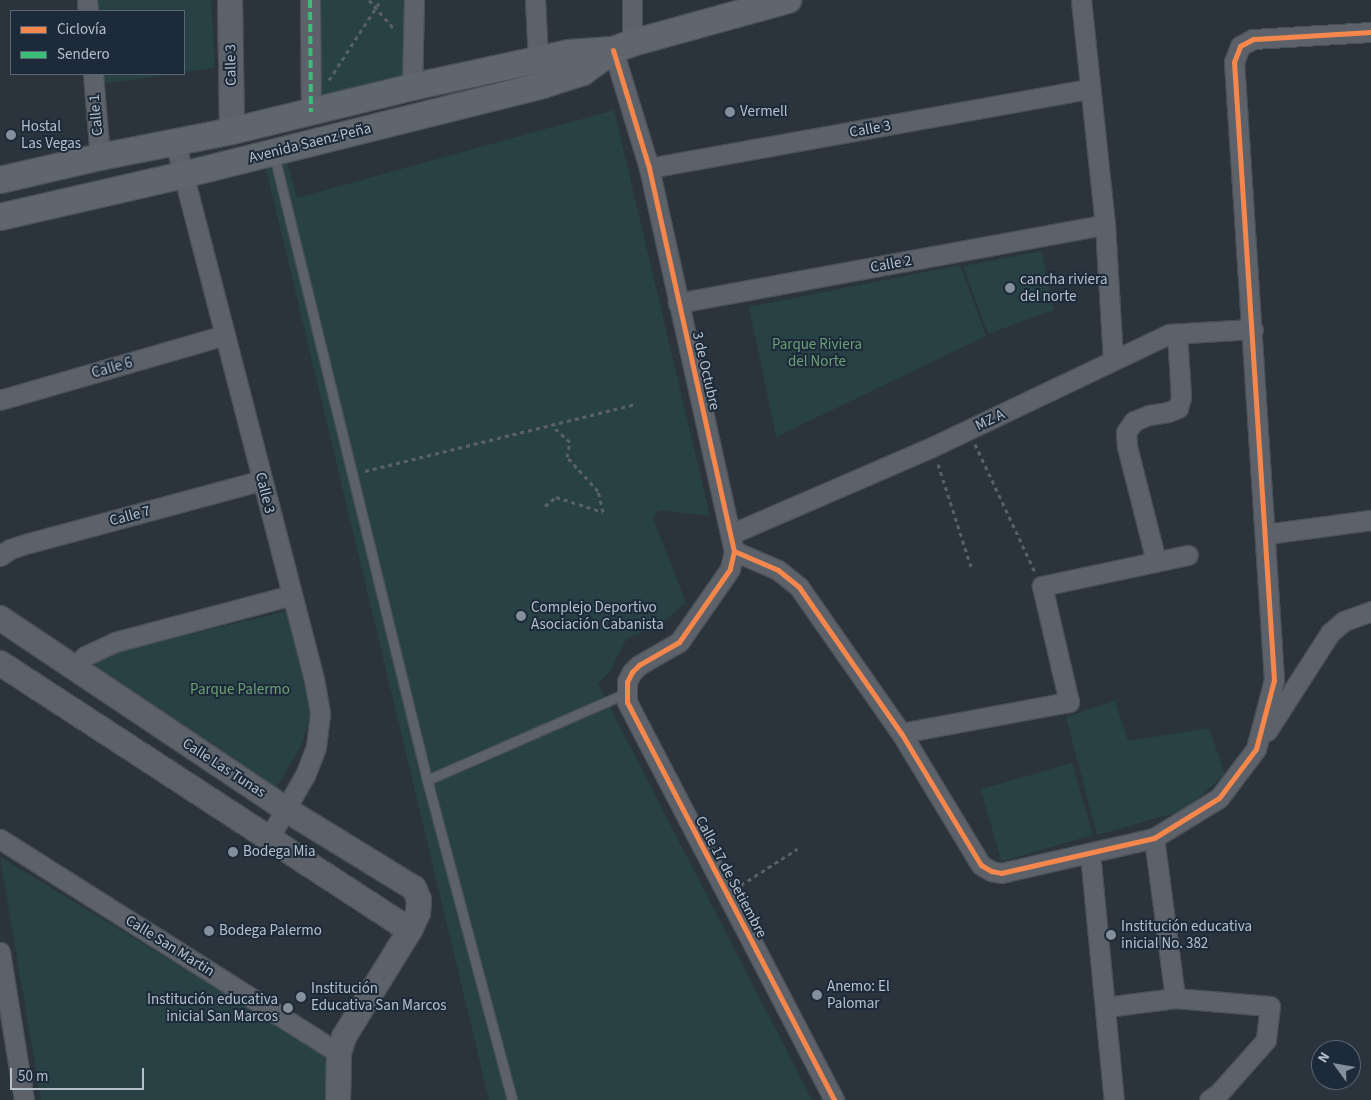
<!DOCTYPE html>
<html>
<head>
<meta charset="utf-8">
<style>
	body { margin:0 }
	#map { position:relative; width:1371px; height:1100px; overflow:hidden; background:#2b343d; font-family:"Source Sans 3",sans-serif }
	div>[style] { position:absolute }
	.green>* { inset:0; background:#274144; transform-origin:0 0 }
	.path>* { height:3px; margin-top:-1.5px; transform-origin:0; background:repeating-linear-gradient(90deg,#596167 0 4px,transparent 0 8px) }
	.roads { filter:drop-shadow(1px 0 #4a5057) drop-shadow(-1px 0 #4a5057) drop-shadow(0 1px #4a5057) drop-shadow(0 -1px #4a5057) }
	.service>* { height:9px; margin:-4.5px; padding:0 4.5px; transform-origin:4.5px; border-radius:4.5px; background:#5d626a }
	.minor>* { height:19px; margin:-9.5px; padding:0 9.5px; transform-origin:9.5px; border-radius:9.5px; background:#5d626a }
	.tertiary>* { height:24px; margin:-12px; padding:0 12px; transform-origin:12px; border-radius:12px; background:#5d626a }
	.secondary>* { height:26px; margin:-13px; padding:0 13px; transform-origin:13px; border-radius:13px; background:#60666e }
	.quiet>* { height:4px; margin-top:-2px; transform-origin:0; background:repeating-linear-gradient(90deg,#3abd76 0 8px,transparent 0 12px) }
	.cycleway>* { height:5px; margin:-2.5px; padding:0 2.5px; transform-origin:2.5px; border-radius:2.5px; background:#f5874c }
	.dots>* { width:14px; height:14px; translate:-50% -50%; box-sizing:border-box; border:2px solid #1d2a39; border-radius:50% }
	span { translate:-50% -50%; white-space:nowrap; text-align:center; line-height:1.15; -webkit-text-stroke:4px #1d2a39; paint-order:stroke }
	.street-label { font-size:15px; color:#b6c0cd }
	.poi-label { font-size:15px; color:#b6c0cd }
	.left { translate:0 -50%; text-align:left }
	.right { translate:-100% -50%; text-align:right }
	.park-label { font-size:15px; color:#6ba075 }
	.legend { position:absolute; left:10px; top:10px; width:175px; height:65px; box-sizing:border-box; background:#1d2a39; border:1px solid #5a6674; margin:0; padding:6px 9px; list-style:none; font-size:15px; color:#b6c0cd }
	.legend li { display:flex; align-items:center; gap:10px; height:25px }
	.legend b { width:25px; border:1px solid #5a6674 }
	.north { position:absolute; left:1311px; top:1040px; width:50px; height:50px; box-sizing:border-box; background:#1d2a39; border:1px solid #5a6674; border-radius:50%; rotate:302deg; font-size:14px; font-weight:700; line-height:20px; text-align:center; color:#b6c0cd }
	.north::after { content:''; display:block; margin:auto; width:18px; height:22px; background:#858f9b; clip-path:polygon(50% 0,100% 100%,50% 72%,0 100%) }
	.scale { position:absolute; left:10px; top:1068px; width:134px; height:22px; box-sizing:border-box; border:2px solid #b6c0cd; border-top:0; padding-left:6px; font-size:15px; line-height:18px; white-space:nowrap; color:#b6c0cd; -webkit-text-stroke:4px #1d2a39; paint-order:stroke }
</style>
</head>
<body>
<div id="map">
	<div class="green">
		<div style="clip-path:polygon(98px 0,211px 0,215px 68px,184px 72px,184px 11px,99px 11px)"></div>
		<div style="clip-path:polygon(308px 0,412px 0,414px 98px,311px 120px)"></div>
		<div style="clip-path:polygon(101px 74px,173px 74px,102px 84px)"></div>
		<div style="clip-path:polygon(614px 110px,710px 516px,659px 510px,653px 518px,686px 603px,653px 629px,627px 638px,610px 671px,598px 684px,812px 1100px,489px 1100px,266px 169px,287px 163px,297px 198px)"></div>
		<div style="clip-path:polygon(1041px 251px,1054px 310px,988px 334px,963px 266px)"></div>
		<div style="clip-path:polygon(960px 265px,986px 336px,776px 437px,749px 307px)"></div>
		<div style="clip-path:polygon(288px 611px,309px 699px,309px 721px,301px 746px,274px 791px,89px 669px,101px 655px)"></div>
		<div style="clip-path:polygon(1115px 701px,1128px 741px,1209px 728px,1225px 774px,1185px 810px,1097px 835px,1066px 717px)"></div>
		<div style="left:1072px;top:763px;width:75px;height:95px;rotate:74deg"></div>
		<div style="clip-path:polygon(0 857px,330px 1057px,328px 1100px,41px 1100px)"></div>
	</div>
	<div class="path">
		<div style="left:369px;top:0;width:40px;rotate:49deg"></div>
		<div style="left:329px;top:80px;width:95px;rotate:-57deg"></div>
		<div style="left:975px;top:444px;width:141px;rotate:64.9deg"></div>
		<div style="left:938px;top:464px;width:108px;rotate:72.2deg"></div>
		<div style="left:365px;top:471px;width:279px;rotate:-13.9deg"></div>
		<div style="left:545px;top:506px;width:14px;rotate:-39deg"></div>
		<div style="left:556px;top:497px;width:49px;rotate:17.7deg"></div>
		<div style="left:603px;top:512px;width:22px;rotate:-103deg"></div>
		<div style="left:598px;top:491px;width:46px;rotate:-132.4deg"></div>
		<div style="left:567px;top:457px;width:15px;rotate:-79deg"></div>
		<div style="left:570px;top:442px;width:24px;rotate:-138deg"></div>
		<div style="left:741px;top:885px;width:67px;rotate:-32.7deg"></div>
	</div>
	<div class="roads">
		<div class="service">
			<div style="left:274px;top:155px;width:643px;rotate:76.24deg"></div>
			<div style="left:427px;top:780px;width:331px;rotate:75.1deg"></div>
			<div style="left:427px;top:780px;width:217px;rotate:-23.6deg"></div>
		</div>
		<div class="minor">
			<div style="left:87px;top:0;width:11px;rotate:85deg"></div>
			<div style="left:310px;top:0;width:112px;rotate:89.5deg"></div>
			<div style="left:535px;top:0;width:60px;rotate:87.1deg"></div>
			<div style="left:632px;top:0;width:43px;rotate:90deg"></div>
			<div style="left:1081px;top:0;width:226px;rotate:83.9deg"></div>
			<div style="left:1105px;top:225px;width:134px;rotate:86.6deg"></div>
			<div style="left:613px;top:50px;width:123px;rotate:73deg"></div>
			<div style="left:649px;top:168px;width:392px;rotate:77.5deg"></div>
			<div style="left:734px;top:551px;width:18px;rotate:103deg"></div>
			<div style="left:730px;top:569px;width:89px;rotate:124.9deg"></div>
			<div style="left:679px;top:642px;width:46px;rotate:150.1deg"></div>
			<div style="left:639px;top:665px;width:10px;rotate:135deg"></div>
			<div style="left:632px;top:672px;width:11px;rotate:117deg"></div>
			<div style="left:627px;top:682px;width:20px;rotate:90deg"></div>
			<div style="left:627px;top:702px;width:449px;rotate:62.5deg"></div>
			<div style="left:93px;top:74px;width:83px;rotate:85.2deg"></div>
			<div style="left:412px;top:87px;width:87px;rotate:-88.7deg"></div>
			<div style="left:175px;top:142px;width:555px;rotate:75.49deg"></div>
			<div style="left:314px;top:679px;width:36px;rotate:80deg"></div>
			<div style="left:320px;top:714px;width:33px;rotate:97deg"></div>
			<div style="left:316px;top:747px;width:30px;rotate:111deg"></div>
			<div style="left:305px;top:775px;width:73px;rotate:119.7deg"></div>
			<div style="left:649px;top:168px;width:448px;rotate:-10.2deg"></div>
			<div style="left:678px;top:303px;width:434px;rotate:-10.4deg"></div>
			<div style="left:0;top:400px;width:234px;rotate:-16.1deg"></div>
			<div style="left:731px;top:534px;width:219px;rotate:-23.4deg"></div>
			<div style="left:932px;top:447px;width:263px;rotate:-25.5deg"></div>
			<div style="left:1169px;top:334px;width:84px;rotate:-3.4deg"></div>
			<div style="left:1266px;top:534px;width:106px;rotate:-7.6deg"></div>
			<div style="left:734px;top:551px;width:48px;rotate:23.4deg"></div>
			<div style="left:778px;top:570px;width:27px;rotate:39deg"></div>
			<div style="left:799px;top:587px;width:178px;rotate:55.1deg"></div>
			<div style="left:901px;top:733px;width:154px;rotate:58.8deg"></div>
			<div style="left:981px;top:865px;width:12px;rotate:31deg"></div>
			<div style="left:991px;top:871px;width:10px;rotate:11deg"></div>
			<div style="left:1001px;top:873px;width:157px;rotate:-12.9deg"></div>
			<div style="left:1154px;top:838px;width:76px;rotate:-31.6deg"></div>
			<div style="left:1219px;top:798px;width:61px;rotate:-52.9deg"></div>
			<div style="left:1256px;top:749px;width:71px;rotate:-75.4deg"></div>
			<div style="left:1274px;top:680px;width:619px;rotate:-93.7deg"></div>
			<div style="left:1234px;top:62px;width:17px;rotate:-69deg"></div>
			<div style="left:1240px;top:46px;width:15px;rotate:-28deg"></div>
			<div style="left:1253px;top:39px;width:118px;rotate:-3.4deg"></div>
			<div style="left:0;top:556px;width:12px;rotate:-35deg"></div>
			<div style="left:10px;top:549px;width:20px;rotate:-18deg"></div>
			<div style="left:29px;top:543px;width:241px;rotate:-15.1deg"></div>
			<div style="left:1156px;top:561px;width:119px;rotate:-104.2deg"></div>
			<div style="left:1127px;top:446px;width:14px;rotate:-94deg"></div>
			<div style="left:1126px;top:432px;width:14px;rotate:-54deg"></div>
			<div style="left:1134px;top:421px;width:16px;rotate:-22deg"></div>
			<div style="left:1149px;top:415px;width:19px;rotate:-9deg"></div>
			<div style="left:1168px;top:412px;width:11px;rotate:-22deg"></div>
			<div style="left:1178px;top:408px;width:11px;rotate:-75deg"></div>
			<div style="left:1181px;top:397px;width:63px;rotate:-93.6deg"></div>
			<div style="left:73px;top:669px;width:18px;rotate:-47deg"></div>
			<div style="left:85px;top:656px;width:33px;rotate:-25deg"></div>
			<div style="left:115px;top:642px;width:183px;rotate:-14.9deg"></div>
			<div style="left:1267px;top:731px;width:117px;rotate:-57.3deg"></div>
			<div style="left:1330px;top:633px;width:18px;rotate:-41deg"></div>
			<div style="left:1344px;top:621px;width:29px;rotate:-20deg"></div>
			<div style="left:901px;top:733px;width:171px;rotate:-10.5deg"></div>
			<div style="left:1069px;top:702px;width:119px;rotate:-103.1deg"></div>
			<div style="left:1042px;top:586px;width:149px;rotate:-12deg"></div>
			<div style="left:1154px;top:838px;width:161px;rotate:82.5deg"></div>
			<div style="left:0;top:839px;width:401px;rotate:32.3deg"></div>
			<div style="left:1090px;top:853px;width:248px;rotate:84.5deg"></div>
			<div style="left:0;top:952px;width:150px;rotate:80.8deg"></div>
			<div style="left:1106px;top:1007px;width:70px;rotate:-7.4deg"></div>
			<div style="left:1175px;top:998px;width:95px;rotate:4.8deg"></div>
			<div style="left:1270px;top:1006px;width:34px;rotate:97deg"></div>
			<div style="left:1266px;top:1040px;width:71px;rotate:131.6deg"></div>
			<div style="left:1219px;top:1093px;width:12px;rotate:145deg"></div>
		</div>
		<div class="tertiary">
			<div style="left:230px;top:0;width:131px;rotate:89.1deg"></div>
			<div style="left:0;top:618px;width:343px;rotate:33.8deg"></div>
			<div style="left:285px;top:809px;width:151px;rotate:31.5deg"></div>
			<div style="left:414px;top:888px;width:13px;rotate:67deg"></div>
			<div style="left:419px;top:900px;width:13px;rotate:94deg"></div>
			<div style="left:418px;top:913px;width:19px;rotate:115deg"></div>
			<div style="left:410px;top:930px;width:126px;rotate:121.7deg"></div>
			<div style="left:344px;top:1037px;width:17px;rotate:107deg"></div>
			<div style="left:339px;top:1053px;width:47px;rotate:91.2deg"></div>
			<div style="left:0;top:663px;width:489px;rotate:33.1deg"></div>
		</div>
		<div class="secondary">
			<div style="left:0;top:180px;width:103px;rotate:-13deg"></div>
			<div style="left:100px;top:157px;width:135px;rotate:-11.1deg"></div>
			<div style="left:232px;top:131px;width:185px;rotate:-13.7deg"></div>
			<div style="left:412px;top:87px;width:161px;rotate:-12.2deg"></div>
			<div style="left:569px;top:53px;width:44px;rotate:-3.9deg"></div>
			<div style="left:0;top:217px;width:188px;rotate:-12.9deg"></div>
			<div style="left:183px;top:175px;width:371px;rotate:-14deg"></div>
			<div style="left:543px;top:85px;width:42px;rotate:-18deg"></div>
			<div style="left:583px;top:72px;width:37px;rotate:-36deg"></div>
			<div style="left:613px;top:50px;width:20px;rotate:-20deg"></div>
			<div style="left:632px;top:43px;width:162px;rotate:-15.4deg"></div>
		</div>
	</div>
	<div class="quiet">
		<div style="left:310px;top:0;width:112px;rotate:89.5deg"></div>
	</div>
	<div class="cycleway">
		<div style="left:613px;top:50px;width:123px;rotate:73deg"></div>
		<div style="left:649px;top:168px;width:392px;rotate:77.5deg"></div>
		<div style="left:734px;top:551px;width:18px;rotate:103deg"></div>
		<div style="left:730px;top:569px;width:89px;rotate:124.9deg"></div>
		<div style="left:679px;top:642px;width:46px;rotate:150.1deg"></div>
		<div style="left:639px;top:665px;width:10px;rotate:135deg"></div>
		<div style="left:632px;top:672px;width:11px;rotate:117deg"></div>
		<div style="left:627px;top:682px;width:20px;rotate:90deg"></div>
		<div style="left:627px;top:702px;width:449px;rotate:62.5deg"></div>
		<div style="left:734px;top:551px;width:48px;rotate:23.4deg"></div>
		<div style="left:778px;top:570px;width:27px;rotate:39deg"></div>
		<div style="left:799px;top:587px;width:178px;rotate:55.1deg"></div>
		<div style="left:901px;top:733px;width:154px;rotate:58.8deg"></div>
		<div style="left:981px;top:865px;width:12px;rotate:31deg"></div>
		<div style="left:991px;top:871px;width:10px;rotate:11deg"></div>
		<div style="left:1001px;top:873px;width:157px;rotate:-12.9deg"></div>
		<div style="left:1154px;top:838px;width:76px;rotate:-31.6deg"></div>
		<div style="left:1219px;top:798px;width:61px;rotate:-52.9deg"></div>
		<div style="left:1256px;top:749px;width:71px;rotate:-75.4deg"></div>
		<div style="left:1274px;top:680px;width:619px;rotate:-93.7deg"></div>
		<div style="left:1234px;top:62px;width:17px;rotate:-69deg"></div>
		<div style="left:1240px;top:46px;width:15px;rotate:-28deg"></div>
		<div style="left:1253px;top:39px;width:118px;rotate:-3.4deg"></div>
	</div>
	<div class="dots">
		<div style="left:730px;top:112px;background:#858f9b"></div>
		<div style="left:11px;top:135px;background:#858f9b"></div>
		<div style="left:1010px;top:288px;background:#858f9b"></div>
		<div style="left:521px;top:616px;background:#858f9b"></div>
		<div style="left:233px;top:852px;background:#858f9b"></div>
		<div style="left:209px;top:931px;background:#858f9b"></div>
		<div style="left:1111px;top:935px;background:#858f9b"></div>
		<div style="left:817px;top:995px;background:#858f9b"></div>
		<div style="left:301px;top:997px;background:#858f9b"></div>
		<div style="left:288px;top:1008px;background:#858f9b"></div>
	</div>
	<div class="street-label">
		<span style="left:231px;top:65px;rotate:-91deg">Calle 3</span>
		<span style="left:96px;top:115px;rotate:-95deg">Calle 1</span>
		<span style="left:870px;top:129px;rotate:-10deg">Calle 3</span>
		<span style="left:310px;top:143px;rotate:-14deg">Avenida Saenz Peña</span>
		<span style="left:891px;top:264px;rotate:-10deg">Calle 2</span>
		<span style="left:112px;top:368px;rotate:-16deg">Calle 6</span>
		<span style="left:706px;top:371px;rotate:77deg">3 de Octubre</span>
		<span style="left:990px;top:420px;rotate:-26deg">MZ A</span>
		<span style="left:265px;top:493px;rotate:76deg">Calle 3</span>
		<span style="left:130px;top:516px;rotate:-15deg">Calle 7</span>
		<span style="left:224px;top:768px;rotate:33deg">Calle Las Tunas</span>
		<span style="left:731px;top:877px;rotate:62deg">Calle 17 de Setiembre</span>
		<span style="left:170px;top:946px;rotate:32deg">Calle San Martin</span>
	</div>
	<div class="poi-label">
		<span class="left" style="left:740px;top:112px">Vermell</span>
		<span class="left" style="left:21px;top:135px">Hostal<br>Las Vegas</span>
		<span class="left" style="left:1020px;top:288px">cancha riviera<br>del norte</span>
		<span class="left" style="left:531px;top:616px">Complejo Deportivo<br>Asociación Cabanista</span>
		<span class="left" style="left:243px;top:852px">Bodega Mia</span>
		<span class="left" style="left:1121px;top:935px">Institución educativa<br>inicial No. 382</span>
		<span class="left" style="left:219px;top:931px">Bodega Palermo</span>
		<span class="left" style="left:827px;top:995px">Anemo: El<br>Palomar</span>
		<span class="left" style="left:311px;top:997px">Institución<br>Educativa San Marcos</span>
		<span class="right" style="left:278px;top:1008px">Institución educativa<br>inicial San Marcos</span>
	</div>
	<div class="park-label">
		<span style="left:817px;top:353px">Parque Riviera<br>del Norte</span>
		<span style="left:240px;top:690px">Parque Palermo</span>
	</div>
	<ul class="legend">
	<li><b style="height:6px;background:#f5874c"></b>Ciclovía</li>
	<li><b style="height:6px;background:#3abd76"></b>Sendero</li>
	</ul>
	<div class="north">N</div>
	<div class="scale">50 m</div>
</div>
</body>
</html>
